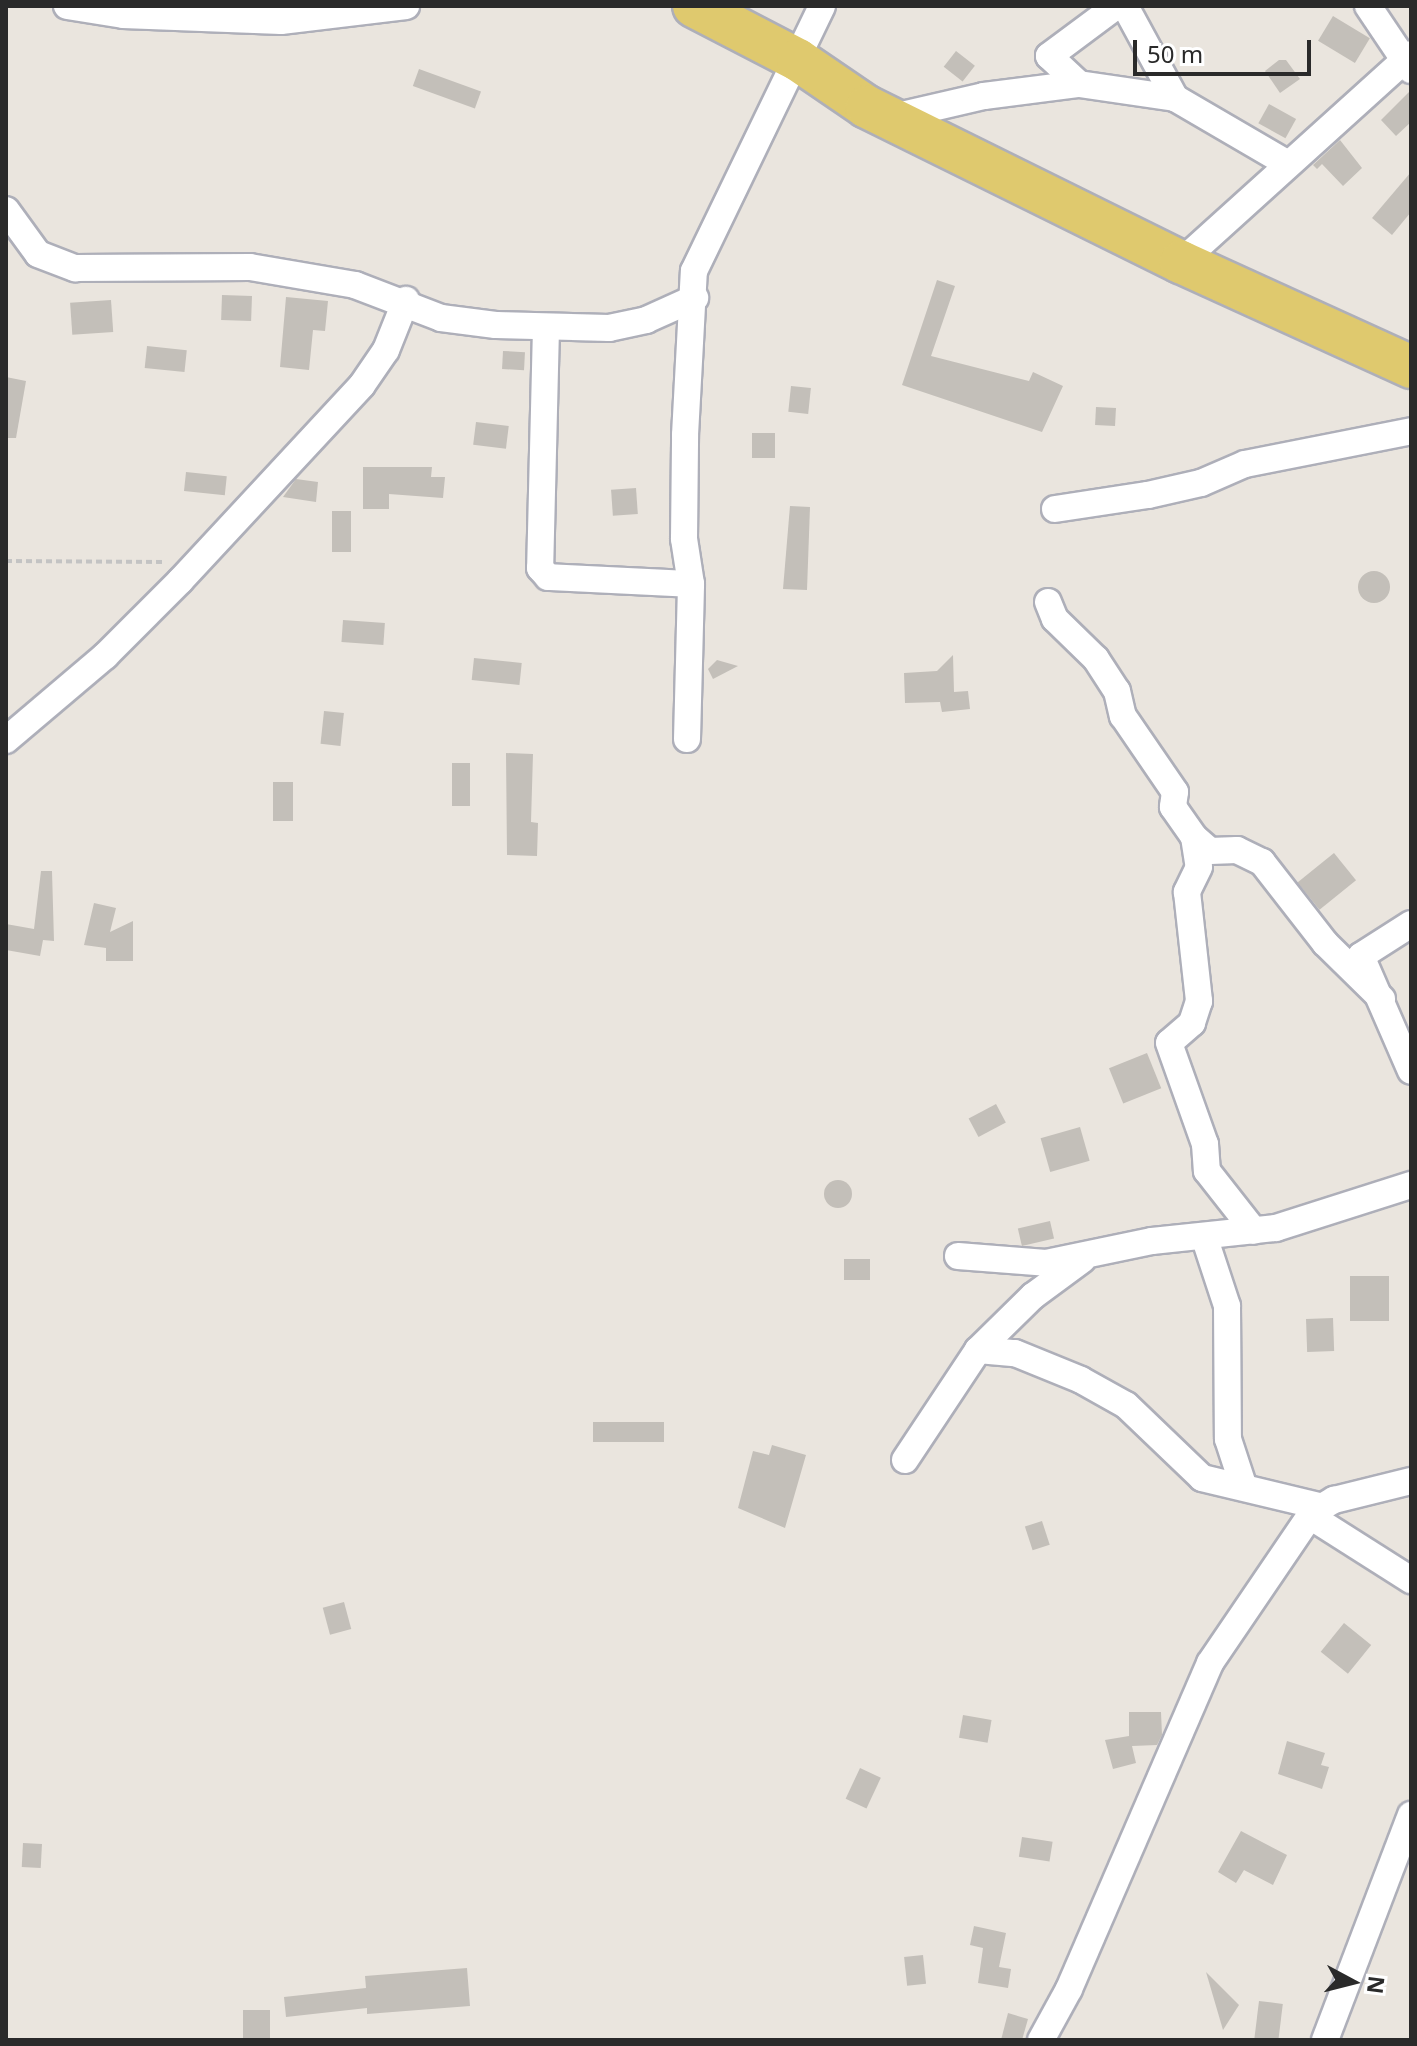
<!DOCTYPE html>
<html>
<head>
<meta charset="utf-8">
<style>
	body { margin:0 }
	#map { position:relative; width:1417px; height:2046px; overflow:hidden; background:#eae5de; font-family:"Noto Sans",sans-serif }
	div>[style] { position:absolute }
	.building>* { inset:0; background:#c3bfb9; transform-origin:0 0 }
	.round { border-radius:50% }
	.path>* { height:4px; margin-top:-2px; transform-origin:0; background:repeating-linear-gradient(90deg,#c3c3c3 0 6px,transparent 0 10px) }
	.roads { filter:drop-shadow(2px 0 #aeafb9) drop-shadow(-2px 0 #aeafb9) drop-shadow(0 2px #aeafb9) drop-shadow(0 -2px #aeafb9) }
	.minor>* { height:26px; margin:-13px; padding:0 13px; transform-origin:13px; border-radius:13px; background:#fff }
	.primary>* { height:42px; margin:-21px; padding:0 21px; transform-origin:21px; border-radius:21px; background:#dfc96e }
	span { translate:-50% -50%; white-space:nowrap; text-align:center; line-height:1.15; -webkit-text-stroke:8px #fff; paint-order:stroke }
	.frame { position:absolute; inset:0; border:8px solid #2a2a2a; pointer-events:none }
	.north { position:absolute; left:1313px; top:1942px; width:80px; height:80px; -webkit-text-stroke:6px #fff; paint-order:stroke; rotate:97deg; font-size:22px; font-weight:700; line-height:32px; text-align:center; color:#2a2a2a }
	.north::after { content:''; display:block; margin:auto; width:28px; height:36px; background:#2a2a2a; clip-path:polygon(50% 0,100% 100%,50% 72%,0 100%) }
	.scale { position:absolute; left:1133px; top:40px; width:178px; height:36px; box-sizing:border-box; border:4px solid #2a2a2a; border-top:0; padding-left:10px; font-size:24px; line-height:28px; white-space:nowrap; color:#2a2a2a; -webkit-text-stroke:6px #fff; paint-order:stroke }
</style>
</head>
<body>
<div id="map">
	<div class="building">
		<div style="left:1333px;top:16px;width:43px;height:29px;rotate:31deg"></div>
		<div style="left:956px;top:51px;width:24px;height:20px;rotate:38deg"></div>
		<div style="clip-path:polygon(1279px 60px,1286px 60px,1300px 79px,1280px 93px,1265px 71px)"></div>
		<div style="left:419px;top:69px;width:66px;height:18px;rotate:20deg"></div>
		<div style="clip-path:polygon(1411px 90px,1411px 122px,1396px 136px,1381px 120px)"></div>
		<div style="left:1269px;top:104px;width:31px;height:22px;rotate:29deg"></div>
		<div style="clip-path:polygon(1340px 140px,1362px 168px,1343px 186px,1322px 164px,1317px 169px,1313px 165px)"></div>
		<div style="clip-path:polygon(1411px 172px,1411px 212px,1392px 235px,1372px 218px)"></div>
		<div style="clip-path:polygon(937px 280px,955px 286px,931px 356px,1029px 381px,1033px 372px,1063px 386px,1042px 432px,902px 385px)"></div>
		<div style="left:222px;top:295px;width:30px;height:25px;rotate:2deg"></div>
		<div style="clip-path:polygon(286px 297px,328px 301px,325px 331px,313px 330px,309px 370px,280px 367px)"></div>
		<div style="left:111px;top:300px;width:32px;height:41px;rotate:86deg"></div>
		<div style="left:147px;top:346px;width:40px;height:22px;rotate:6deg"></div>
		<div style="left:503px;top:351px;width:22px;height:18px;rotate:3deg"></div>
		<div style="clip-path:polygon(6px 377px,26px 381px,16px 438px,6px 438px)"></div>
		<div style="left:791px;top:386px;width:20px;height:26px;rotate:6deg"></div>
		<div style="left:1096px;top:407px;width:20px;height:18px;rotate:3deg"></div>
		<div style="left:476px;top:422px;width:33px;height:23px;rotate:7deg"></div>
		<div style="left:775px;top:433px;width:25px;height:23px;rotate:90deg"></div>
		<div style="clip-path:polygon(363px 467px,432px 467px,431px 477px,445px 477px,443px 498px,389px 494px,389px 509px,363px 509px)"></div>
		<div style="left:186px;top:472px;width:41px;height:19px;rotate:6deg"></div>
		<div style="clip-path:polygon(296px 479px,318px 482px,316px 502px,283px 497px)"></div>
		<div style="left:636px;top:488px;width:26px;height:25px;rotate:86deg"></div>
		<div style="clip-path:polygon(790px 506px,810px 507px,807px 590px,783px 589px)"></div>
		<div style="left:332px;top:511px;width:19px;height:41px"></div>
		<div class="round" style="left:1358px;top:571px;width:32px;height:32px"></div>
		<div style="left:343px;top:620px;width:42px;height:22px;rotate:4deg"></div>
		<div style="clip-path:polygon(953px 655px,954px 692px,968px 691px,970px 709px,942px 712px,940px 702px,905px 703px,904px 673px,937px 671px)"></div>
		<div style="left:474px;top:658px;width:48px;height:22px;rotate:6deg"></div>
		<div style="clip-path:polygon(717px 660px,738px 666px,713px 679px,708px 669px)"></div>
		<div style="left:324px;top:711px;width:20px;height:33px;rotate:6deg"></div>
		<div style="clip-path:polygon(506px 753px,533px 754px,531px 822px,538px 823px,537px 856px,507px 855px)"></div>
		<div style="left:452px;top:763px;width:18px;height:43px"></div>
		<div style="left:273px;top:782px;width:20px;height:39px"></div>
		<div style="left:1334px;top:853px;width:35px;height:47px;rotate:51deg"></div>
		<div style="clip-path:polygon(41px 871px,52px 871px,54px 941px,43px 940px,40px 956px,6px 950px,6px 924px,34px 929px)"></div>
		<div style="clip-path:polygon(94px 903px,116px 908px,110px 932px,133px 921px,133px 961px,106px 961px,106px 948px,84px 945px)"></div>
		<div style="left:1147px;top:1053px;width:38px;height:41px;rotate:68deg"></div>
		<div style="left:996px;top:1104px;width:21px;height:31px;rotate:62deg"></div>
		<div style="left:1080px;top:1127px;width:35px;height:41px;rotate:74deg"></div>
		<div class="round" style="left:824px;top:1180px;width:28px;height:28px"></div>
		<div style="left:1050px;top:1221px;width:18px;height:33px;rotate:77deg"></div>
		<div style="left:844px;top:1259px;width:26px;height:21px"></div>
		<div style="left:1350px;top:1276px;width:39px;height:45px"></div>
		<div style="left:1333px;top:1318px;width:33px;height:27px;rotate:88deg"></div>
		<div style="left:664px;top:1422px;width:20px;height:71px;rotate:90deg"></div>
		<div style="clip-path:polygon(772px 1445px,806px 1455px,785px 1528px,738px 1508px,753px 1451px,769px 1455px)"></div>
		<div style="left:1042px;top:1521px;width:25px;height:18px;rotate:72deg"></div>
		<div style="left:344px;top:1602px;width:28px;height:22px;rotate:75deg"></div>
		<div style="left:1344px;top:1623px;width:35px;height:37px;rotate:39deg"></div>
		<div style="clip-path:polygon(1129px 1712px,1161px 1712px,1162px 1735px,1157px 1745px,1132px 1746px,1136px 1763px,1113px 1769px,1105px 1740px,1129px 1736px)"></div>
		<div style="left:963px;top:1715px;width:29px;height:23px;rotate:10deg"></div>
		<div style="clip-path:polygon(1287px 1741px,1325px 1753px,1321px 1765px,1329px 1767px,1322px 1789px,1278px 1774px)"></div>
		<div style="left:860px;top:1768px;width:23px;height:34px;rotate:25deg"></div>
		<div style="clip-path:polygon(1241px 1831px,1287px 1855px,1273px 1885px,1244px 1870px,1236px 1883px,1218px 1872px)"></div>
		<div style="left:1022px;top:1837px;width:31px;height:20px;rotate:9deg"></div>
		<div style="left:23px;top:1843px;width:19px;height:24px;rotate:3deg"></div>
		<div style="clip-path:polygon(974px 1926px,1006px 1933px,999px 1967px,1011px 1969px,1008px 1988px,978px 1983px,983px 1948px,970px 1945px)"></div>
		<div style="left:923px;top:1955px;width:29px;height:19px;rotate:84deg"></div>
		<div style="clip-path:polygon(467px 1968px,470px 2006px,367px 2014px,367px 2008px,286px 2017px,284px 1997px,366px 1988px,365px 1976px)"></div>
		<div style="clip-path:polygon(1206px 1972px,1239px 2005px,1223px 2030px)"></div>
		<div style="left:1259px;top:2001px;width:24px;height:39px;rotate:7deg"></div>
		<div style="left:243px;top:2010px;width:27px;height:30px"></div>
		<div style="clip-path:polygon(1008px 2013px,1028px 2019px,1022px 2040px,1001px 2040px)"></div>
	</div>
	<div class="path">
		<div style="left:6px;top:561px;width:158px;rotate:0.4deg"></div>
	</div>
	<div class="roads">
		<div class="minor">
			<div style="left:67px;top:6px;width:57px;rotate:9.1deg"></div>
			<div style="left:123px;top:15px;width:158px;rotate:2.2deg"></div>
			<div style="left:281px;top:21px;width:126px;rotate:-6.8deg"></div>
			<div style="left:1125px;top:6px;width:105px;rotate:61.5deg"></div>
			<div style="left:1368px;top:6px;width:77px;rotate:56.1deg"></div>
			<div style="left:1079px;top:84px;width:41px;rotate:-137deg"></div>
			<div style="left:1049px;top:56px;width:84px;rotate:-36.7deg"></div>
			<div style="left:889px;top:118px;width:98px;rotate:-13deg"></div>
			<div style="left:984px;top:96px;width:96px;rotate:-7.2deg"></div>
			<div style="left:1079px;top:84px;width:97px;rotate:8.3deg"></div>
			<div style="left:1175px;top:98px;width:131px;rotate:30.3deg"></div>
			<div style="left:6px;top:210px;width:54px;rotate:54deg"></div>
			<div style="left:38px;top:254px;width:40px;rotate:21deg"></div>
			<div style="left:75px;top:268px;width:175px;rotate:-0.3deg"></div>
			<div style="left:250px;top:267px;width:107px;rotate:9.7deg"></div>
			<div style="left:355px;top:285px;width:92px;rotate:21deg"></div>
			<div style="left:441px;top:318px;width:55px;rotate:7.3deg"></div>
			<div style="left:496px;top:325px;width:113px;rotate:1.5deg"></div>
			<div style="left:609px;top:328px;width:38px;rotate:-12deg"></div>
			<div style="left:646px;top:320px;width:54px;rotate:-24.2deg"></div>
			<div style="left:1181px;top:262px;width:310px;rotate:-42.1deg"></div>
			<div style="left:546px;top:328px;width:240px;rotate:91.4deg"></div>
			<div style="left:540px;top:568px;width:12px;rotate:48deg"></div>
			<div style="left:548px;top:577px;width:143px;rotate:2.8deg"></div>
			<div style="left:1055px;top:509px;width:94px;rotate:-8.6deg"></div>
			<div style="left:1148px;top:495px;width:54px;rotate:-12.8deg"></div>
			<div style="left:1201px;top:483px;width:48px;rotate:-23.4deg"></div>
			<div style="left:1245px;top:464px;width:169px;rotate:-11.2deg"></div>
			<div style="left:1048px;top:602px;width:18px;rotate:68deg"></div>
			<div style="left:1055px;top:619px;width:57px;rotate:44.3deg"></div>
			<div style="left:1096px;top:659px;width:38px;rotate:57deg"></div>
			<div style="left:1117px;top:691px;width:26px;rotate:77deg"></div>
			<div style="left:1123px;top:716px;width:92px;rotate:55.6deg"></div>
			<div style="left:1175px;top:792px;width:15px;rotate:98deg"></div>
			<div style="left:1173px;top:807px;width:37px;rotate:55deg"></div>
			<div style="left:1194px;top:837px;width:21px;rotate:41deg"></div>
			<div style="left:1210px;top:851px;width:27px;rotate:-2deg"></div>
			<div style="left:1237px;top:850px;width:28px;rotate:26deg"></div>
			<div style="left:1262px;top:862px;width:103px;rotate:52.1deg"></div>
			<div style="left:1325px;top:943px;width:80px;rotate:44.5deg"></div>
			<div style="left:687px;top:739px;width:155px;rotate:-88.5deg"></div>
			<div style="left:691px;top:584px;width:46px;rotate:-98.8deg"></div>
			<div style="left:684px;top:539px;width:104px;rotate:-89.4deg"></div>
			<div style="left:685px;top:435px;width:164px;rotate:-86.9deg"></div>
			<div style="left:694px;top:271px;width:294px;rotate:-64.2deg"></div>
			<div style="left:6px;top:740px;width:130px;rotate:-40.3deg"></div>
			<div style="left:105px;top:656px;width:106px;rotate:-45deg"></div>
			<div style="left:180px;top:581px;width:267px;rotate:-47.1deg"></div>
			<div style="left:362px;top:385px;width:42px;rotate:-55.6deg"></div>
			<div style="left:386px;top:350px;width:54px;rotate:-68.2deg"></div>
			<div style="left:1194px;top:837px;width:30px;rotate:81deg"></div>
			<div style="left:1199px;top:867px;width:28px;rotate:116deg"></div>
			<div style="left:1187px;top:892px;width:110px;rotate:83.7deg"></div>
			<div style="left:1199px;top:1001px;width:23px;rotate:108deg"></div>
			<div style="left:1192px;top:1023px;width:30px;rotate:139deg"></div>
			<div style="left:1169px;top:1043px;width:107px;rotate:70.4deg"></div>
			<div style="left:1205px;top:1144px;width:27px;rotate:86deg"></div>
			<div style="left:1207px;top:1171px;width:76px;rotate:51.9deg"></div>
			<div style="left:1411px;top:924px;width:59px;rotate:147.4deg"></div>
			<div style="left:1361px;top:956px;width:125px;rotate:66.5deg"></div>
			<div style="left:1204px;top:1236px;width:74px;rotate:71.8deg"></div>
			<div style="left:1227px;top:1306px;width:133px;rotate:89.6deg"></div>
			<div style="left:1228px;top:1439px;width:48px;rotate:71.9deg"></div>
			<div style="left:958px;top:1256px;width:88px;rotate:4.5deg"></div>
			<div style="left:1046px;top:1263px;width:108px;rotate:-11.7deg"></div>
			<div style="left:1152px;top:1241px;width:125px;rotate:-6deg"></div>
			<div style="left:1276px;top:1228px;width:142px;rotate:-17.7deg"></div>
			<div style="left:978px;top:1350px;width:37px;rotate:5deg"></div>
			<div style="left:1015px;top:1353px;width:71px;rotate:22.2deg"></div>
			<div style="left:1081px;top:1380px;width:51px;rotate:29.1deg"></div>
			<div style="left:1126px;top:1405px;width:105px;rotate:43.8deg"></div>
			<div style="left:1202px;top:1478px;width:124px;rotate:13.5deg"></div>
			<div style="left:905px;top:1460px;width:132px;rotate:-56.4deg"></div>
			<div style="left:978px;top:1350px;width:77px;rotate:-44.5deg"></div>
			<div style="left:1033px;top:1296px;width:61px;rotate:-36.3deg"></div>
			<div style="left:1310px;top:1516px;width:120px;rotate:32.4deg"></div>
			<div style="left:1041px;top:2040px;width:58px;rotate:-61.2deg"></div>
			<div style="left:1069px;top:1989px;width:355px;rotate:-66.6deg"></div>
			<div style="left:1210px;top:1663px;width:181px;rotate:-55.8deg"></div>
			<div style="left:1312px;top:1513px;width:26px;rotate:-31deg"></div>
			<div style="left:1334px;top:1500px;width:79px;rotate:-13.9deg"></div>
			<div style="left:1325px;top:2040px;width:241px;rotate:-69.1deg"></div>
		</div>
		<div class="primary">
			<div style="left:694px;top:6px;width:117px;rotate:27.4deg"></div>
			<div style="left:798px;top:60px;width:83px;rotate:34.3deg"></div>
			<div style="left:867px;top:107px;width:350px;rotate:26.3deg"></div>
			<div style="left:1181px;top:262px;width:253px;rotate:24.5deg"></div>
		</div>
	</div>
	<div class="frame"></div>
	<div class="north">N</div>
	<div class="scale">50 m</div>
</div>
</body>
</html>
